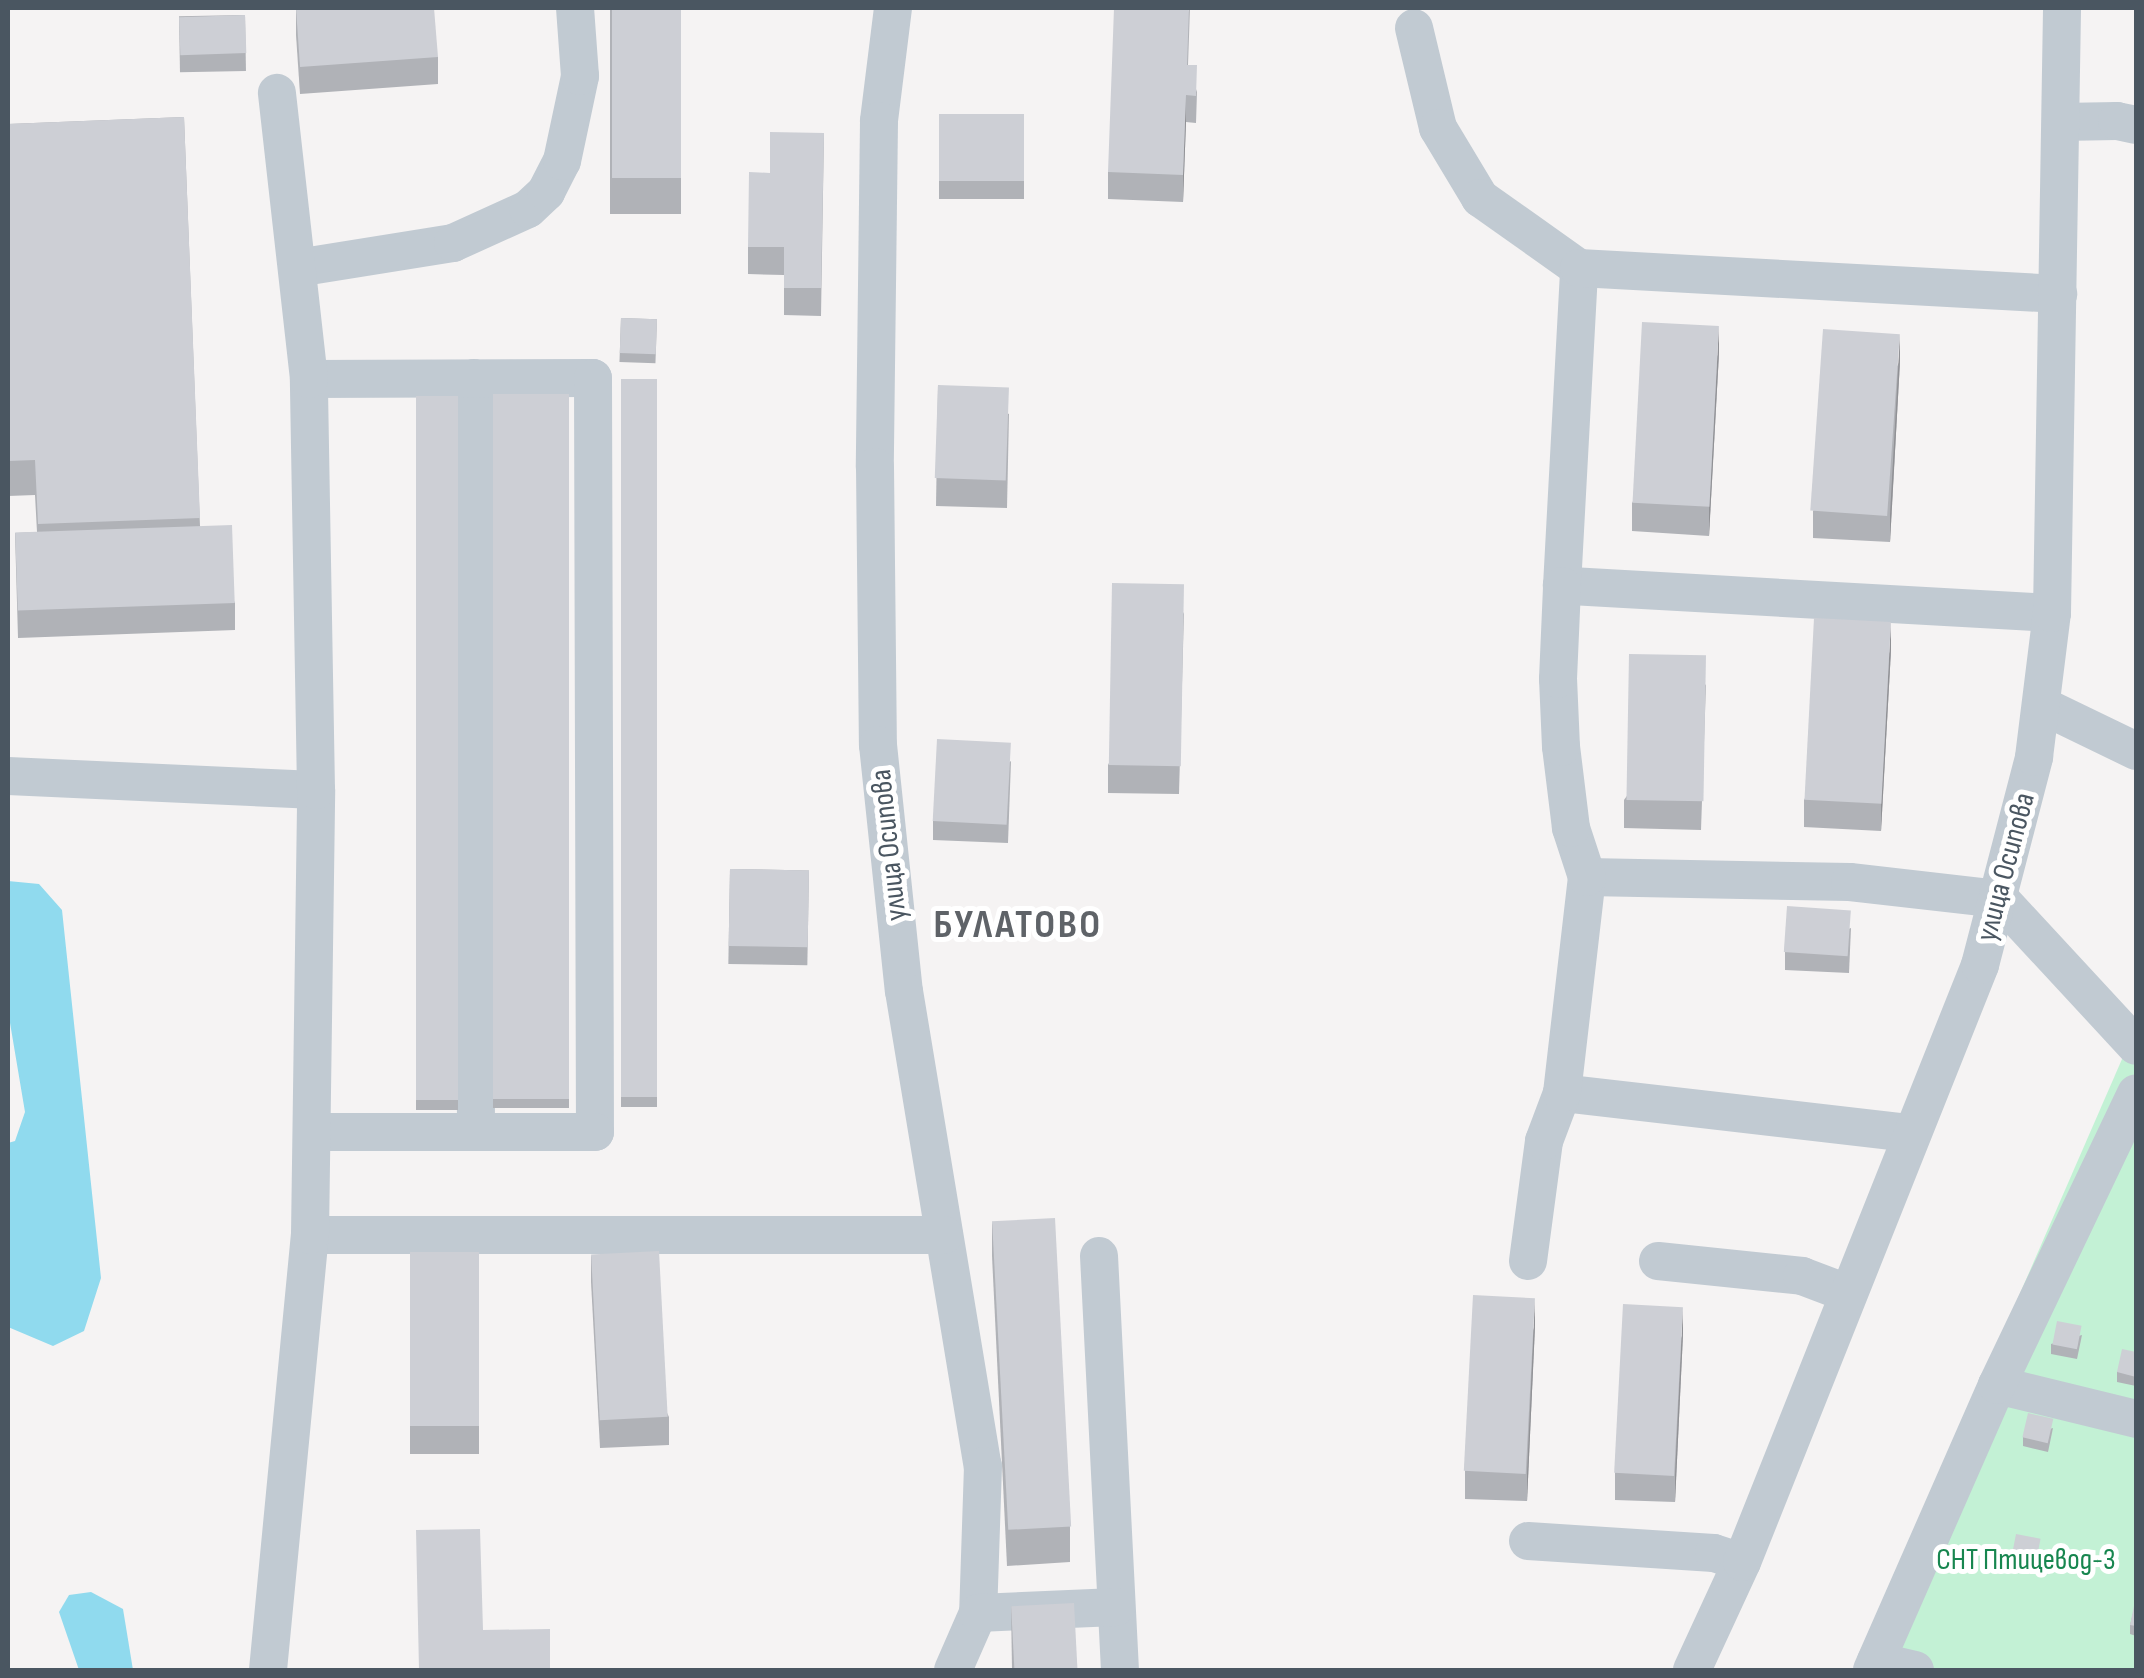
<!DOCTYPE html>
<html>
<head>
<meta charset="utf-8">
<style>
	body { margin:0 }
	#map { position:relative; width:2144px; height:1678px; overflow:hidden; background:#f5f3f3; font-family:"Sofia Sans Condensed",sans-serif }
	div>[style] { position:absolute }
	.green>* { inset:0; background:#c3f1d5 }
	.water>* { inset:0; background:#90daee }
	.minor>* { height:38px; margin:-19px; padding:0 19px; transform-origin:19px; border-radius:19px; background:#c1cad2 }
	.wall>* { inset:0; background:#b0b2b7; transform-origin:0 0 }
	.shaded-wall>* { inset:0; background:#909195 }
	.building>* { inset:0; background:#cdcfd5; transform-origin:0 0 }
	span { translate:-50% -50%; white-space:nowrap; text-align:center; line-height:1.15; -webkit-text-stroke:10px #fff; paint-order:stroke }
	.street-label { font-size:30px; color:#4a5661 }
	.park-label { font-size:30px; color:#17864f }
	.district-label { font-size:40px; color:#5f6368; font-weight:700; letter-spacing:2.5px }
	.frame { position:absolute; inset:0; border:10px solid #4a5661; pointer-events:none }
</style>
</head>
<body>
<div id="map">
	<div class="green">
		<div style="clip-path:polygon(2136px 1027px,2136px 1670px,1856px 1670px)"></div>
	</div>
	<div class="water">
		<div style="clip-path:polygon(8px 881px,39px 884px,62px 910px,101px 1278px,84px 1331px,53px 1346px,8px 1327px,8px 1143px,15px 1141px,25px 1112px,8px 1011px)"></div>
		<div style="clip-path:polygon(91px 1592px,123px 1609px,133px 1670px,79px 1670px,59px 1612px,69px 1595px)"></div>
	</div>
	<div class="minor">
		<div style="left:893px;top:8px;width:114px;rotate:97.1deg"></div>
		<div style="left:879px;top:121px;width:346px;rotate:90.7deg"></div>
		<div style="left:875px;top:467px;width:278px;rotate:89.4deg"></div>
		<div style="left:878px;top:745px;width:247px;rotate:84deg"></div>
		<div style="left:904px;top:991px;width:482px;rotate:80.6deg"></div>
		<div style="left:983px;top:1466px;width:147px;rotate:91.9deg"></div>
		<div style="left:978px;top:1613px;width:62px;rotate:113.7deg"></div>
		<div style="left:1414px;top:28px;width:103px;rotate:76.5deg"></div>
		<div style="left:1438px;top:128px;width:82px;rotate:59deg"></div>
		<div style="left:1480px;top:198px;width:121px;rotate:35.3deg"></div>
		<div style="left:2061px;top:122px;width:56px;rotate:-1deg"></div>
		<div style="left:2117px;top:121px;width:19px;rotate:12deg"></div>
		<div style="left:297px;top:268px;width:158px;rotate:-9.1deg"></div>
		<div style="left:453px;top:243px;width:82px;rotate:-24.4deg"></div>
		<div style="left:528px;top:209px;width:25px;rotate:-43deg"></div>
		<div style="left:546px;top:192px;width:35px;rotate:-63deg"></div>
		<div style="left:562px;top:161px;width:87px;rotate:-78deg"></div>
		<div style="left:580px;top:76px;width:68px;rotate:-94.2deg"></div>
		<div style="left:474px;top:378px;width:754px;rotate:89.85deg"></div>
		<div style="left:309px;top:379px;width:284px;rotate:-0.2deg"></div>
		<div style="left:593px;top:378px;width:754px;rotate:89.85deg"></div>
		<div style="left:595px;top:1132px;width:282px;rotate:180deg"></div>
		<div style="left:2052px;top:613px;width:491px;rotate:-176.8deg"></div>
		<div style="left:1562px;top:586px;width:318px;rotate:-86.9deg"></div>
		<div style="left:1579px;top:268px;width:480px;rotate:3.1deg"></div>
		<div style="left:2041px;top:705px;width:106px;rotate:25.8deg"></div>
		<div style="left:8px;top:776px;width:308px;rotate:2.6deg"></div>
		<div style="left:1587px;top:877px;width:263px;rotate:1.1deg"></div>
		<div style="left:1850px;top:882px;width:151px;rotate:6.5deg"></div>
		<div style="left:2000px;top:899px;width:200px;rotate:47.2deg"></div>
		<div style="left:1562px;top:1093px;width:350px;rotate:6.6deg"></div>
		<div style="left:310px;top:1235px;width:634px"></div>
		<div style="left:1099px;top:1256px;width:415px;rotate:87.1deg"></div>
		<div style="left:1528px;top:1261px;width:121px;rotate:-82.4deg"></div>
		<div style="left:1544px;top:1141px;width:51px;rotate:-69.4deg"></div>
		<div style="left:1562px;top:1093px;width:217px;rotate:-83.4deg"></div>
		<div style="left:1587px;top:877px;width:52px;rotate:-108.1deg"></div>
		<div style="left:1571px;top:828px;width:82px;rotate:-97deg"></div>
		<div style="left:1561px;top:747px;width:68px;rotate:-92.5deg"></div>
		<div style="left:1558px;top:679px;width:93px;rotate:-87.5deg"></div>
		<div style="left:1658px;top:1261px;width:145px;rotate:5.9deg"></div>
		<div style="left:1802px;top:1276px;width:48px;rotate:20.7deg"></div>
		<div style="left:1997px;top:1385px;width:143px;rotate:13.7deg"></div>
		<div style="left:1528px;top:1541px;width:186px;rotate:3.7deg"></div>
		<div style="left:1714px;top:1553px;width:29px;rotate:18deg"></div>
		<div style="left:978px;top:1613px;width:138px;rotate:-2.5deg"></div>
		<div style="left:1876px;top:1661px;width:40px;rotate:13deg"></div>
		<div style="left:268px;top:1670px;width:437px;rotate:-84.5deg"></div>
		<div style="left:310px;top:1235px;width:445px;rotate:-89.2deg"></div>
		<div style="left:316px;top:790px;width:411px;rotate:-91deg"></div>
		<div style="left:309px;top:379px;width:288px;rotate:-96.4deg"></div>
		<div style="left:1692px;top:1670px;width:119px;rotate:-65.2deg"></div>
		<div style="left:1742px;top:1562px;width:643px;rotate:-68.26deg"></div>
		<div style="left:1980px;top:965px;width:215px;rotate:-75.4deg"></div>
		<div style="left:2034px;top:757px;width:145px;rotate:-82.9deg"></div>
		<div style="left:2052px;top:613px;width:605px;rotate:-89.05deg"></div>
		<div style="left:1872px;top:1670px;width:311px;rotate:-66.3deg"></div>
		<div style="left:1997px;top:1385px;width:323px;rotate:-64.5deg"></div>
	</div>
	<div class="wall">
		<div style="clip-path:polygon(296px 8px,438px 57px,438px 84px,300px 94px,296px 35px)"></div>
		<div style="left:610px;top:8px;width:71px;height:206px"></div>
		<div style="clip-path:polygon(1190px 8px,1188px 65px,1197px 92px,1196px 123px,1186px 122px,1183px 202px,1108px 199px,1108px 172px)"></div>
		<div style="left:245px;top:15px;width:56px;height:66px;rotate:89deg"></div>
		<div style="left:939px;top:114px;width:85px;height:85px"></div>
		<div style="clip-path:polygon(184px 117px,200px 526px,235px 603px,235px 630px,18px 638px,15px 533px,37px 532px,35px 495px,8px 496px,8px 124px)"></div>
		<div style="clip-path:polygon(824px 133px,821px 316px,784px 315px,784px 275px,748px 274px,748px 247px)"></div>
		<div style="left:621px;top:318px;width:36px;height:44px;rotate:2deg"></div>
		<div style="clip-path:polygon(1719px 353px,1709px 536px,1632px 531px,1632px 503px)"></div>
		<div style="clip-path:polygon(1900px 361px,1890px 542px,1813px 538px,1813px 511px)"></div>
		<div style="left:621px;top:379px;width:36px;height:728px"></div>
		<div style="clip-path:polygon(938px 385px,1009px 414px,1007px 508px,936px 506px)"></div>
		<div style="left:493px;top:394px;width:76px;height:714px"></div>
		<div style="left:416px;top:396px;width:42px;height:714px"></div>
		<div style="clip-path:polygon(1184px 612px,1179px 794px,1108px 793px,1108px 765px)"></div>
		<div style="clip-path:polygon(1891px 650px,1881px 831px,1804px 827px,1804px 800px)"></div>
		<div style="clip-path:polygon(1706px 684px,1701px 830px,1624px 828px,1624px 800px)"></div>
		<div style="clip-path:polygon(1011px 761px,1008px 843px,933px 840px,933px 821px)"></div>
		<div style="left:730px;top:869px;width:79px;height:95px;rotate:1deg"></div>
		<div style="clip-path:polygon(1851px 928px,1849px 973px,1785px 970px,1785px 952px)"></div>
		<div style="clip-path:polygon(992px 1221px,1070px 1527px,1070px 1562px,1007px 1566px,992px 1256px)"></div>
		<div style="left:410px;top:1252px;width:69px;height:202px"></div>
		<div style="clip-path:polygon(591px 1255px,669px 1417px,669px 1445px,600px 1448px,591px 1282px)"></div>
		<div style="clip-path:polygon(1535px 1326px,1527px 1501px,1465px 1499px,1465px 1471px)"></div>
		<div style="clip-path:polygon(1683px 1334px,1675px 1502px,1615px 1500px,1615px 1473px)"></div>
		<div style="clip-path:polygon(2082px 1335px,2077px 1359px,2051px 1354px,2051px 1344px)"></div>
		<div style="clip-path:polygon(2136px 1352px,2136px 1386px,2117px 1382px,2117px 1372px)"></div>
		<div style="clip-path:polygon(2053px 1428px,2048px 1452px,2023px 1446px,2023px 1437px)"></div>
		<div style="clip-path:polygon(2041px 1549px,2036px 1572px,2011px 1567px,2011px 1558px)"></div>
		<div style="clip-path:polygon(2136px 1602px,2136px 1636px,2130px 1634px,2130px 1625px)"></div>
		<div style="clip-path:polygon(1011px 1606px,1077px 1670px,1012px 1670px)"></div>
	</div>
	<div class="shaded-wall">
		<div style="clip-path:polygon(1186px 95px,1186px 122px,1183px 202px,1183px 175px)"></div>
		<div style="clip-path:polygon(1719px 326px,1719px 353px,1709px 536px,1709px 508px)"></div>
		<div style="clip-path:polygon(1900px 334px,1900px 361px,1890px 542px,1890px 515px)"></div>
		<div style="clip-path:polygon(1891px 622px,1891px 650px,1881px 831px,1881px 804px)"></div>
		<div style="clip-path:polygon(1535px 1298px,1535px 1326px,1527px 1501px,1527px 1474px)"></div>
		<div style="clip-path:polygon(1683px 1307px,1683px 1334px,1675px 1502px,1675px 1475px)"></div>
	</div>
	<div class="building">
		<div style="clip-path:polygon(296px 8px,434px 8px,438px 57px,300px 67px)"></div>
		<div style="left:612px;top:8px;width:69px;height:170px"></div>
		<div style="clip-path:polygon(1114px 8px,1189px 8px,1187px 65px,1197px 65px,1196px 96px,1186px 95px,1183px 175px,1108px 172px)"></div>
		<div style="left:245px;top:15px;width:38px;height:66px;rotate:88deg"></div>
		<div style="left:939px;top:114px;width:85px;height:67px"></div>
		<div style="clip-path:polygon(184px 117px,200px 518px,38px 524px,35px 460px,8px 461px,8px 124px)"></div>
		<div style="clip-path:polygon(770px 132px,824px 133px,821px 288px,784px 288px,784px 247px,748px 247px,749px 172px,770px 173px)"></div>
		<div style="left:621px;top:318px;width:36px;height:35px;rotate:2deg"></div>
		<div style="left:1642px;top:322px;width:77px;height:181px;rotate:3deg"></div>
		<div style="left:1823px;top:329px;width:77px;height:182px;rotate:4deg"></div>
		<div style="left:621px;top:379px;width:36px;height:718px"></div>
		<div style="left:938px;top:385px;width:71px;height:93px;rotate:2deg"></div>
		<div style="left:493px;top:394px;width:76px;height:705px"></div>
		<div style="left:416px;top:396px;width:42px;height:704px"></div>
		<div style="left:232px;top:525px;width:78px;height:217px;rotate:88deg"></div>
		<div style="left:1112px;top:583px;width:72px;height:182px;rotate:1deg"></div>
		<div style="left:1814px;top:618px;width:77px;height:182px;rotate:3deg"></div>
		<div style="left:1629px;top:654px;width:77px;height:146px;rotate:1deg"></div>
		<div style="left:937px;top:739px;width:74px;height:82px;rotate:3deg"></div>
		<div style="left:730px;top:869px;width:79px;height:77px;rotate:1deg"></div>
		<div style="left:1787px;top:906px;width:64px;height:46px;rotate:4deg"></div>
		<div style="left:1055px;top:1218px;width:309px;height:63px;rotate:87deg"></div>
		<div style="left:659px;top:1251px;width:166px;height:68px;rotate:87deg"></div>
		<div style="left:410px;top:1252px;width:69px;height:174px"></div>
		<div style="left:1473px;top:1295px;width:62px;height:176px;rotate:3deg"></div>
		<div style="left:1623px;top:1304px;width:60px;height:169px;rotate:3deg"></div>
		<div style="left:2057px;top:1321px;width:25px;height:24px;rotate:11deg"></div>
		<div style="clip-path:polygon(2122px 1349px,2136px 1352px,2136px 1377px,2117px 1372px)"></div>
		<div style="left:2028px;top:1413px;width:26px;height:25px;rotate:13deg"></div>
		<div style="clip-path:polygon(480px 1529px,483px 1630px,550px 1629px,550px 1670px,419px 1670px,416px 1530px)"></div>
		<div style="left:2016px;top:1534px;width:25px;height:25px;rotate:11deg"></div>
		<div style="clip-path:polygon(2135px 1601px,2136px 1602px,2136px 1626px,2130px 1625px)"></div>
		<div style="left:1074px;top:1603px;width:67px;height:63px;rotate:87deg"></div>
	</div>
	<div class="street-label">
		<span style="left:889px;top:845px;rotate:-96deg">улица Осипова</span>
		<span style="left:2006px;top:867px;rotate:-75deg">улица Осипова</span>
	</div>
	<div class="park-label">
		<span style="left:2026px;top:1560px">СНТ Птицевод-3</span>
	</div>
	<div class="district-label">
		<span style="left:1018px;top:925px">БУЛАТОВО</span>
	</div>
	<div class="frame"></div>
</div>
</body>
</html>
